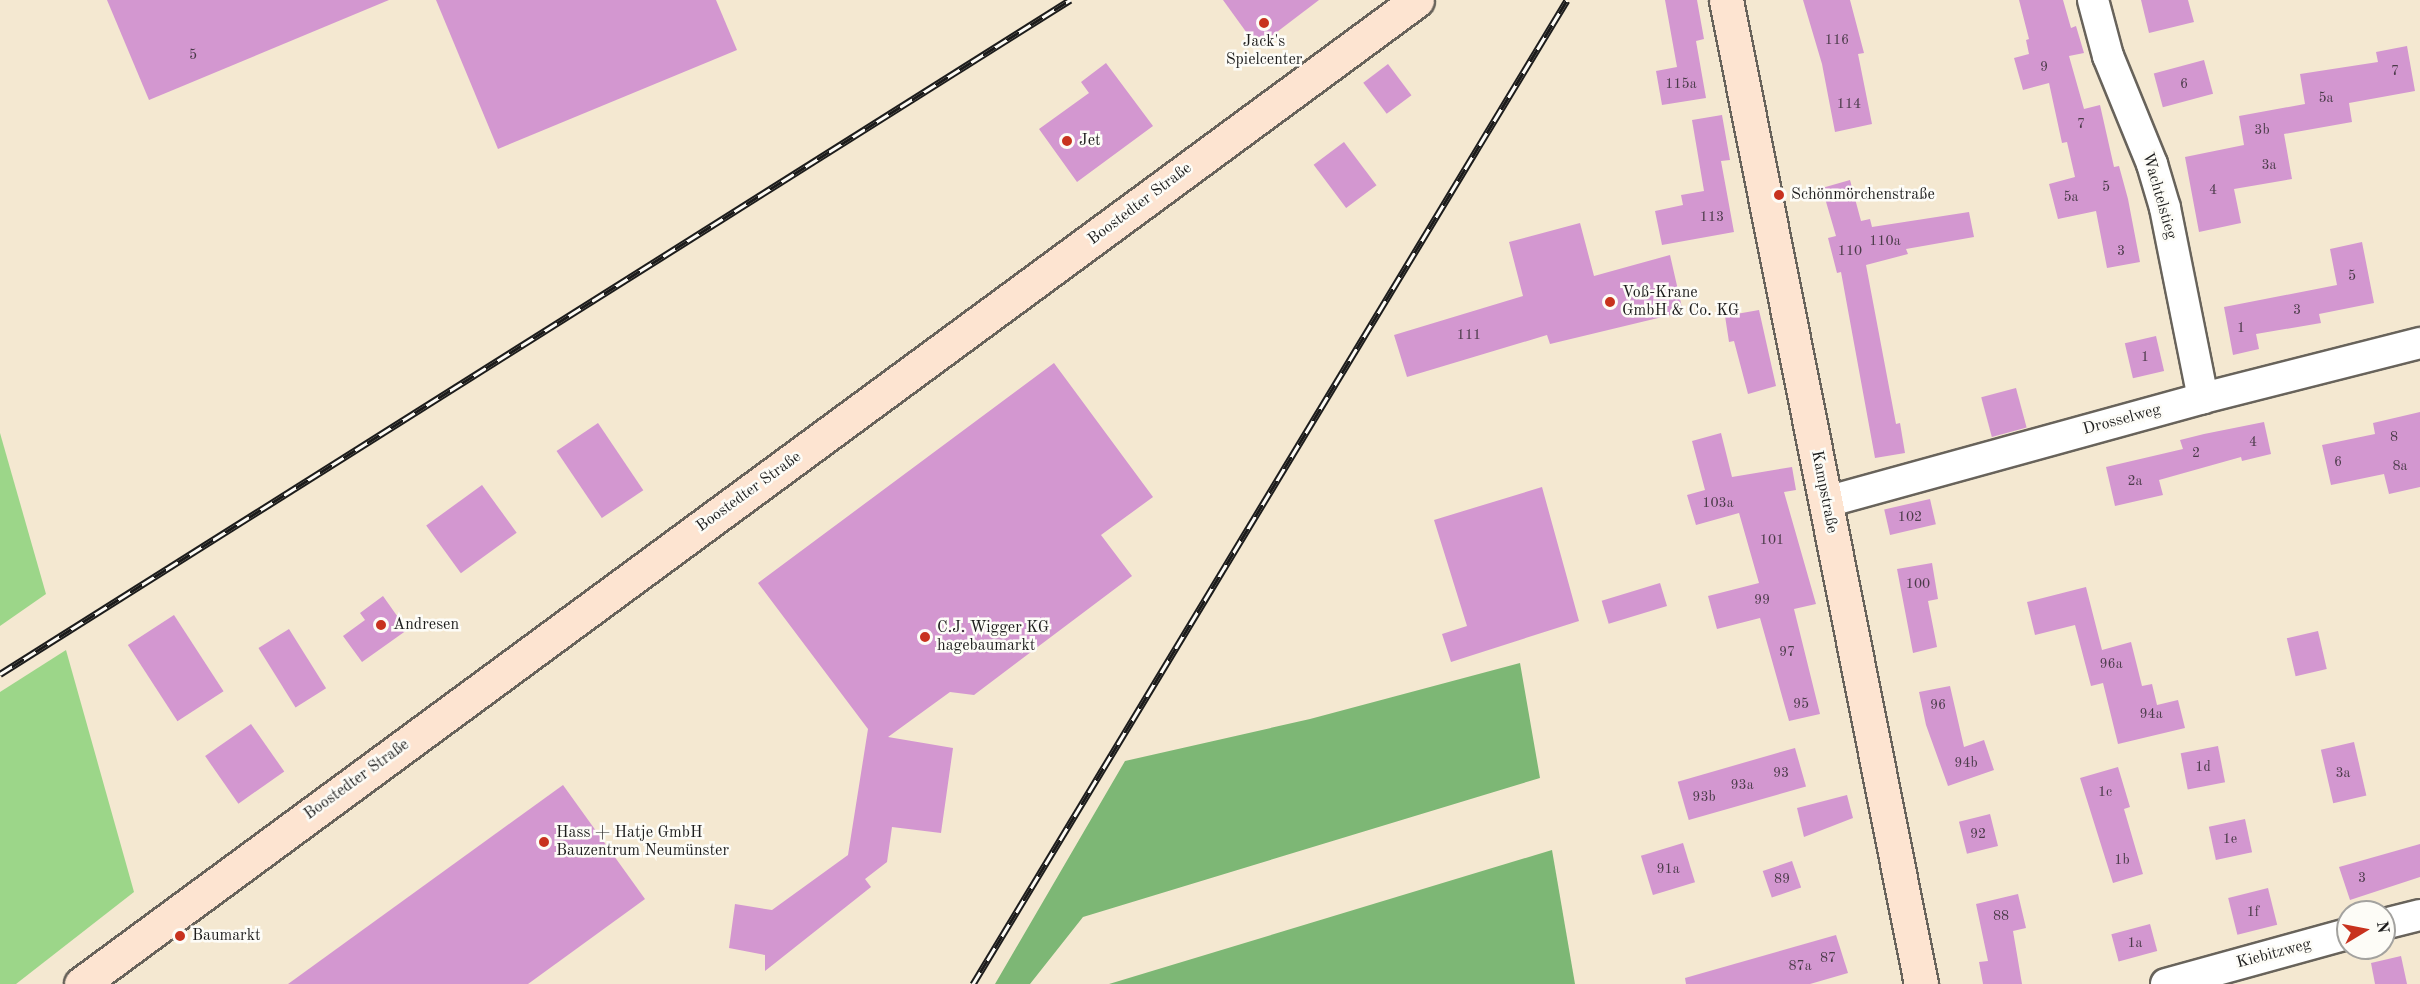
<!DOCTYPE html>
<html>
<head>
<meta charset="utf-8">
<style>
	body { margin:0 }
	#map { position:relative; width:2420px; height:984px; overflow:hidden; background:#f4e8d1; font-family:"Old Standard TT",serif }
	div>[style] { position:absolute }
	.green>* { inset:0; background:#9cd689 }
	.forest>* { inset:0; background:#7db775 }
	.building>* { inset:0; background:#d397d0; transform-origin:0 0 }
	.roads { filter:drop-shadow(2px 0 #68635b) drop-shadow(-2px 0 #68635b) drop-shadow(0 2px #68635b) drop-shadow(0 -2px #68635b) }
	.street>* { height:30px; margin:-15px; padding:0 15px; transform-origin:15px; border-radius:15px; background:#fff }
	.secondary>* { height:33px; margin:-16.5px; padding:0 16.5px; transform-origin:16.5px; border-radius:16.5px; background:#fde4d1 }
	.rail>* { height:7px; margin-top:-3.5px; transform-origin:0; background:repeating-linear-gradient(90deg,#fdfcf7 0 14px,#1c1c1c 0 28px); box-sizing:border-box; border-block:2px solid #1c1c1c }
	.dots>* { width:16px; height:16px; translate:-50% -50%; box-sizing:border-box; border:3px solid #fdfcf7; border-radius:50% }
	span { translate:-50% -50%; white-space:nowrap; text-align:center; line-height:1.15; -webkit-text-stroke:5px #fdfcf7; paint-order:stroke }
	.number-label { font-size:14px; color:#4a3b49 }
	.number-label span { -webkit-text-stroke-width:0 }
	.poi-label { font-size:16px; color:#1c1c1c }
	.left { translate:0 -50%; text-align:left }
	.street-label { font-size:16px; color:#1c1c1c }
	.north { position:absolute; left:2336px; top:900px; width:60px; height:60px; box-sizing:border-box; background:#fdfcf7; border:2px solid #a3a29f; border-radius:50%; rotate:80deg; font-size:16px; font-weight:700; line-height:24px; text-align:center; color:#1c1c1c }
	.north::after { content:''; display:block; margin:auto; width:21px; height:27px; background:#c8321e; clip-path:polygon(50% 0,100% 100%,50% 72%,0 100%) }
</style>
</head>
<body>
<div id="map">
	<div class="green">
		<div style="clip-path:polygon(0 433px,46px 594px,0 626px)"></div>
		<div style="clip-path:polygon(66px 650px,134px 892px,16px 984px,0 984px,0 692px)"></div>
	</div>
	<div class="forest">
		<div style="clip-path:polygon(1520px 663px,1540px 778px,1083px 917px,1030px 984px,995px 984px,1125px 761px,1310px 719px)"></div>
		<div style="clip-path:polygon(1552px 850px,1575px 984px,1109px 984px)"></div>
	</div>
	<div class="building">
		<div style="clip-path:polygon(107px 0,389px 0,149px 100px)"></div>
		<div style="clip-path:polygon(436px 0,716px 0,737px 50px,498px 149px)"></div>
		<div style="clip-path:polygon(1223px 0,1319px 0,1257px 47px)"></div>
		<div style="clip-path:polygon(1665px 0,1697px 0,1704px 39px,1696px 41px,1706px 98px,1662px 105px,1656px 71px,1677px 67px)"></div>
		<div style="clip-path:polygon(1803px 0,1850px 0,1864px 53px,1858px 54px,1872px 124px,1835px 132px,1822px 64px)"></div>
		<div style="clip-path:polygon(2019px 0,2063px 0,2071px 28px,2076px 26px,2084px 53px,2069px 56px,2084px 109px,2100px 105px,2114px 167px,2119px 166px,2128px 199px,2140px 262px,2107px 268px,2096px 211px,2058px 219px,2049px 184px,2075px 177px,2067px 142px,2062px 143px,2049px 83px,2023px 90px,2014px 58px,2029px 54px,2026px 40px,2029px 39px)"></div>
		<div style="clip-path:polygon(2141px 0,2188px 0,2194px 22px,2149px 33px)"></div>
		<div style="clip-path:polygon(2407px 46px,2415px 91px,2349px 103px,2352px 122px,2284px 134px,2292px 179px,2234px 189px,2241px 223px,2199px 232px,2185px 157px,2244px 145px,2239px 116px,2305px 104px,2300px 74px,2378px 62px,2376px 52px)"></div>
		<div style="left:2204px;top:60px;width:35px;height:52px;rotate:75deg"></div>
		<div style="clip-path:polygon(1106px 63px,1153px 126px,1077px 182px,1039px 129px,1089px 93px,1081px 82px)"></div>
		<div style="left:1388px;top:64px;width:39px;height:31px;rotate:53deg"></div>
		<div style="clip-path:polygon(1722px 115px,1730px 160px,1721px 161px,1734px 232px,1662px 245px,1655px 211px,1683px 205px,1681px 195px,1704px 191px,1692px 120px)"></div>
		<div style="left:1344px;top:142px;width:54px;height:38px;rotate:53deg"></div>
		<div style="clip-path:polygon(1850px 180px,1861px 221px,1870px 219px,1872px 227px,1969px 212px,1974px 237px,1906px 249px,1908px 254px,1866px 265px,1896px 424px,1900px 423px,1905px 453px,1875px 458px,1841px 272px,1837px 273px,1828px 238px,1836px 236px,1822px 188px)"></div>
		<div style="clip-path:polygon(1580px 223px,1594px 276px,1670px 255px,1683px 312px,1550px 344px,1547px 335px,1407px 377px,1394px 335px,1523px 296px,1509px 242px)"></div>
		<div style="clip-path:polygon(2362px 242px,2374px 303px,2319px 314px,2321px 323px,2256px 334px,2259px 349px,2233px 355px,2224px 307px,2337px 285px,2330px 249px)"></div>
		<div style="clip-path:polygon(1759px 310px,1776px 386px,1748px 394px,1734px 341px,1729px 342px,1725px 316px)"></div>
		<div style="left:2156px;top:336px;width:36px;height:32px;rotate:77deg"></div>
		<div style="clip-path:polygon(1054px 363px,1153px 497px,1101px 535px,1132px 576px,974px 695px,950px 692px,888px 737px,953px 748px,941px 833px,892px 827px,887px 862px,865px 879px,871px 887px,765px 971px,765px 955px,729px 948px,735px 904px,772px 910px,848px 855px,868px 729px,758px 583px)"></div>
		<div style="left:2016px;top:388px;width:41px;height:36px;rotate:75deg"></div>
		<div style="clip-path:polygon(2420px 412px,2420px 487px,2389px 494px,2384px 474px,2331px 485px,2322px 445px,2375px 434px,2373px 423px)"></div>
		<div style="clip-path:polygon(2264px 422px,2271px 454px,2242px 461px,2241px 457px,2159px 480px,2163px 495px,2115px 506px,2106px 467px,2183px 449px,2180px 440px,2204px 434px)"></div>
		<div style="left:598px;top:423px;width:81px;height:50px;rotate:56deg"></div>
		<div style="clip-path:polygon(1721px 433px,1732px 477px,1792px 467px,1796px 490px,1784px 492px,1816px 604px,1794px 609px,1820px 714px,1789px 721px,1760px 618px,1717px 629px,1708px 596px,1759px 583px,1739px 513px,1696px 525px,1687px 495px,1705px 490px,1692px 441px)"></div>
		<div style="left:482px;top:485px;width:59px;height:69px;rotate:54deg"></div>
		<div style="clip-path:polygon(1542px 487px,1579px 621px,1451px 662px,1442px 634px,1467px 626px,1434px 520px)"></div>
		<div style="left:1930px;top:499px;width:26px;height:47px;rotate:77deg"></div>
		<div style="clip-path:polygon(1932px 563px,1938px 599px,1928px 601px,1937px 647px,1913px 653px,1897px 569px)"></div>
		<div style="left:1660px;top:583px;width:24px;height:61px;rotate:73deg"></div>
		<div style="clip-path:polygon(2086px 587px,2102px 650px,2131px 642px,2142px 686px,2152px 684px,2157px 705px,2178px 700px,2185px 728px,2118px 744px,2103px 683px,2091px 686px,2075px 625px,2035px 635px,2027px 602px)"></div>
		<div style="clip-path:polygon(383px 596px,407px 630px,362px 662px,343px 636px,365px 620px,360px 613px)"></div>
		<div style="left:174px;top:615px;width:91px;height:55px;rotate:57deg"></div>
		<div style="left:289px;top:629px;width:70px;height:36px;rotate:58deg"></div>
		<div style="left:2318px;top:631px;width:39px;height:32px;rotate:77deg"></div>
		<div style="clip-path:polygon(1950px 686px,1964px 747px,1984px 740px,1994px 770px,1948px 786px,1926px 725px,1919px 692px)"></div>
		<div style="left:251px;top:724px;width:58px;height:56px;rotate:55deg"></div>
		<div style="left:2354px;top:742px;width:55px;height:34px;rotate:77deg"></div>
		<div style="left:2218px;top:746px;width:37px;height:38px;rotate:79deg"></div>
		<div style="left:1795px;top:748px;width:40px;height:122px;rotate:74deg"></div>
		<div style="clip-path:polygon(2118px 767px,2130px 807px,2124px 809px,2143px 874px,2113px 883px,2080px 778px)"></div>
		<div style="clip-path:polygon(563px 785px,645px 899px,528px 984px,288px 984px)"></div>
		<div style="clip-path:polygon(1847px 795px,1853px 818px,1804px 837px,1797px 808px)"></div>
		<div style="left:1990px;top:814px;width:33px;height:32px;rotate:76deg"></div>
		<div style="left:2245px;top:819px;width:34px;height:37px;rotate:78deg"></div>
		<div style="left:1683px;top:843px;width:41px;height:44px;rotate:73deg"></div>
		<div style="clip-path:polygon(2420px 844px,2420px 877px,2350px 900px,2339px 867px)"></div>
		<div style="left:1792px;top:861px;width:28px;height:31px;rotate:71deg"></div>
		<div style="left:2268px;top:888px;width:38px;height:41px;rotate:76deg"></div>
		<div style="clip-path:polygon(2018px 894px,2026px 928px,2013px 931px,2022px 984px,1983px 984px,1979px 962px,1988px 961px,1976px 904px)"></div>
		<div style="left:2150px;top:924px;width:28px;height:40px;rotate:75deg"></div>
		<div style="clip-path:polygon(1836px 935px,1848px 973px,1810px 984px,1686px 984px,1685px 978px)"></div>
		<div style="clip-path:polygon(2401px 956px,2407px 984px,2375px 984px,2371px 963px)"></div>
	</div>
	<div class="roads">
		<div class="street">
			<div style="left:2093px;top:0;width:58px;rotate:75deg"></div>
			<div style="left:2108px;top:56px;width:117px;rotate:67.8deg"></div>
			<div style="left:2152px;top:164px;width:46px;rotate:73.5deg"></div>
			<div style="left:2165px;top:208px;width:194px;rotate:78.7deg"></div>
			<div style="left:1826px;top:502px;width:391px;rotate:-15.4deg"></div>
			<div style="left:2203px;top:398px;width:224px;rotate:-14.2deg"></div>
			<div style="left:2384px;top:924px;width:37px;rotate:-14deg"></div>
			<div style="left:2166px;top:984px;width:189px;rotate:-15.4deg"></div>
		</div>
		<div class="secondary">
			<div style="left:1726px;top:0;width:1003px;rotate:78.79deg"></div>
			<div style="left:81px;top:984px;width:1659px;rotate:-36.37deg"></div>
		</div>
	</div>
	<div class="rail">
		<div style="left:0;top:674px;width:1265px;rotate:-32.21deg"></div>
		<div style="left:973px;top:984px;width:1149px;rotate:-58.88deg"></div>
	</div>
	<div class="dots">
		<div style="left:1264px;top:23px;background:#c8321e"></div>
		<div style="left:1067px;top:141px;background:#c8321e"></div>
		<div style="left:1779px;top:195px;background:#c8321e"></div>
		<div style="left:1610px;top:302px;background:#c8321e"></div>
		<div style="left:381px;top:625px;background:#c8321e"></div>
		<div style="left:925px;top:637px;background:#c8321e"></div>
		<div style="left:544px;top:842px;background:#c8321e"></div>
		<div style="left:180px;top:936px;background:#c8321e"></div>
	</div>
	<div class="number-label">
		<span style="left:1837px;top:40px">116</span>
		<span style="left:193px;top:55px">5</span>
		<span style="left:2044px;top:67px">9</span>
		<span style="left:2395px;top:71px">7</span>
		<span style="left:1681px;top:84px">115a</span>
		<span style="left:2184px;top:84px">6</span>
		<span style="left:2326px;top:98px">5a</span>
		<span style="left:1849px;top:104px">114</span>
		<span style="left:2081px;top:124px">7</span>
		<span style="left:2262px;top:130px">3b</span>
		<span style="left:2269px;top:165px">3a</span>
		<span style="left:2106px;top:187px">5</span>
		<span style="left:2213px;top:190px">4</span>
		<span style="left:2071px;top:197px">5a</span>
		<span style="left:1712px;top:217px">113</span>
		<span style="left:1885px;top:241px">110a</span>
		<span style="left:1850px;top:251px">110</span>
		<span style="left:2121px;top:251px">3</span>
		<span style="left:2352px;top:276px">5</span>
		<span style="left:2297px;top:310px">3</span>
		<span style="left:2241px;top:328px">1</span>
		<span style="left:1469px;top:335px">111</span>
		<span style="left:2145px;top:357px">1</span>
		<span style="left:2394px;top:437px">8</span>
		<span style="left:2253px;top:442px">4</span>
		<span style="left:2196px;top:453px">2</span>
		<span style="left:2338px;top:462px">6</span>
		<span style="left:2400px;top:466px">8a</span>
		<span style="left:2135px;top:481px">2a</span>
		<span style="left:1718px;top:503px">103a</span>
		<span style="left:1910px;top:517px">102</span>
		<span style="left:1772px;top:540px">101</span>
		<span style="left:1918px;top:584px">100</span>
		<span style="left:1762px;top:600px">99</span>
		<span style="left:1787px;top:652px">97</span>
		<span style="left:2111px;top:664px">96a</span>
		<span style="left:1801px;top:704px">95</span>
		<span style="left:1938px;top:705px">96</span>
		<span style="left:2151px;top:714px">94a</span>
		<span style="left:1966px;top:763px">94b</span>
		<span style="left:2203px;top:767px">1d</span>
		<span style="left:1781px;top:773px">93</span>
		<span style="left:2343px;top:773px">3a</span>
		<span style="left:1742px;top:785px">93a</span>
		<span style="left:2105px;top:792px">1c</span>
		<span style="left:1704px;top:797px">93b</span>
		<span style="left:1978px;top:834px">92</span>
		<span style="left:2230px;top:839px">1e</span>
		<span style="left:2122px;top:860px">1b</span>
		<span style="left:1668px;top:869px">91a</span>
		<span style="left:2362px;top:878px">3</span>
		<span style="left:1782px;top:879px">89</span>
		<span style="left:2253px;top:912px">1f</span>
		<span style="left:2001px;top:916px">88</span>
		<span style="left:2135px;top:943px">1a</span>
		<span style="left:1828px;top:958px">87</span>
		<span style="left:1800px;top:966px">87a</span>
	</div>
	<div class="poi-label">
		<span style="left:1264px;top:51px">Jack's<br>Spielcenter</span>
		<span class="left" style="left:1079px;top:141px">Jet</span>
		<span class="left" style="left:1791px;top:195px">Schönmörchenstraße</span>
		<span class="left" style="left:1622px;top:302px">Voß-Krane<br>GmbH &amp; Co. KG</span>
		<span class="left" style="left:393px;top:625px">Andresen</span>
		<span class="left" style="left:937px;top:637px">C.J. Wigger KG<br>hagebaumarkt</span>
		<span class="left" style="left:556px;top:842px">Hass + Hatje GmbH<br>Bauzentrum Neumünster</span>
		<span class="left" style="left:192px;top:936px">Baumarkt</span>
	</div>
	<div class="street-label">
		<span style="left:2159px;top:196px;rotate:74deg">Wachtelstieg</span>
		<span style="left:1140px;top:204px;rotate:-37deg">Boostedter Straße</span>
		<span style="left:2122px;top:420px;rotate:-15deg">Drosselweg</span>
		<span style="left:749px;top:492px;rotate:-36deg">Boostedter Straße</span>
		<span style="left:1824px;top:492px;rotate:79deg">Kampstraße</span>
		<span style="left:357px;top:780px;rotate:-36deg">Boostedter Straße</span>
		<span style="left:2274px;top:954px;rotate:-15deg">Kiebitzweg</span>
	</div>
	<div class="north">N</div>
</div>
</body>
</html>
